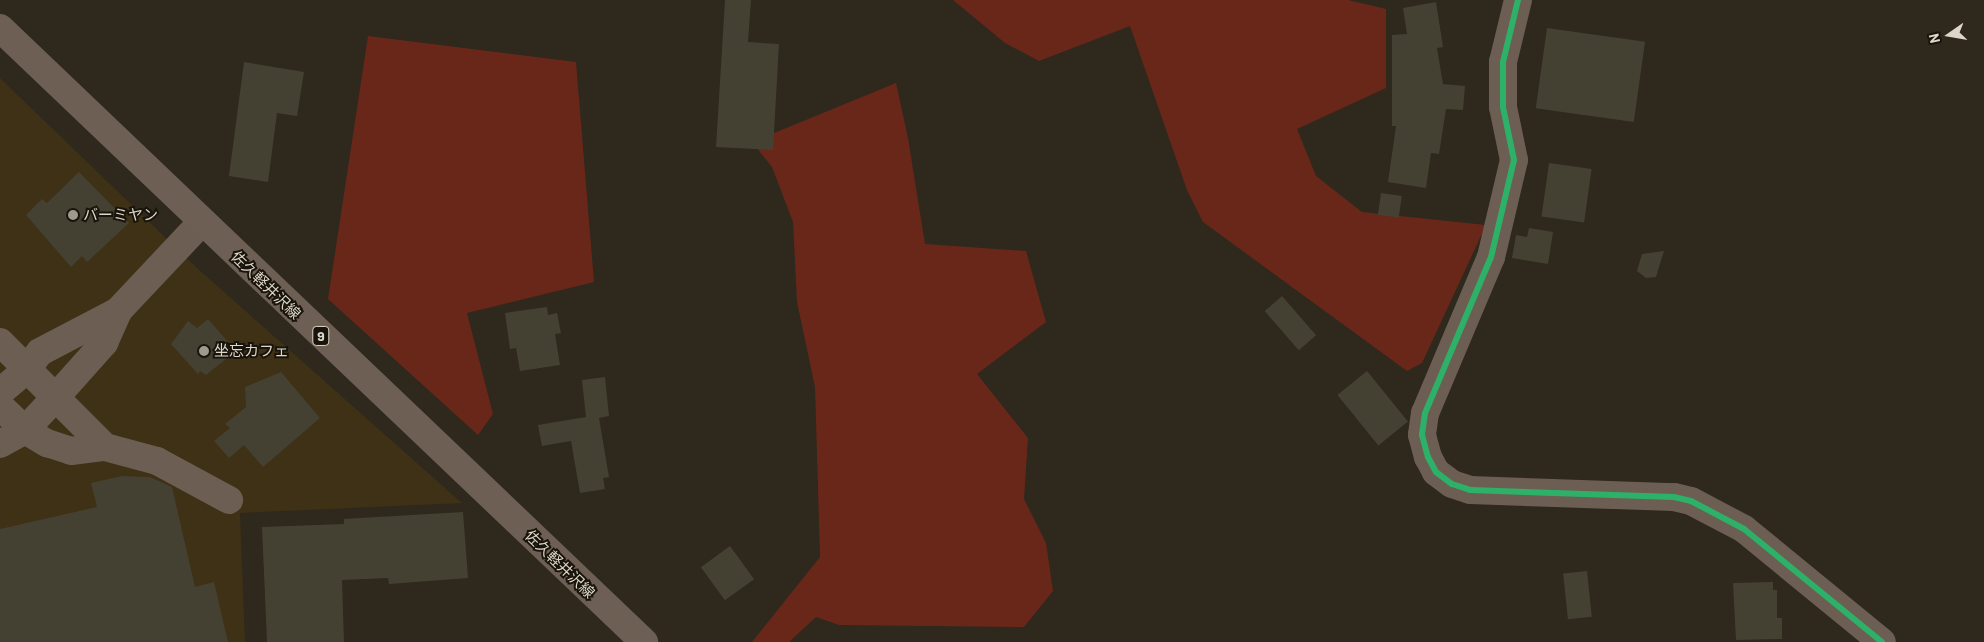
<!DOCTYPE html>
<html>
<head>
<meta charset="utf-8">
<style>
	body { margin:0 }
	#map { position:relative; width:1984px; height:642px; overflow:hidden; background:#2e281d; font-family:Barlow,"Noto Sans JP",sans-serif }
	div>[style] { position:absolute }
	.built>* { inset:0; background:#3e3115 }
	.green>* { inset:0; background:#69271a }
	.building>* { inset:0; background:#444132; transform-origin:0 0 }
	.minor>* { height:28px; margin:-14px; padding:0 14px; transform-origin:14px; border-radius:14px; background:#6c5e52 }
	.major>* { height:28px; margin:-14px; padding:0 14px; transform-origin:14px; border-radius:14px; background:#6d5f53 }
	.cycleway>* { height:6px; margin:-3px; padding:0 3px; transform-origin:3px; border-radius:3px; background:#2db169 }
	.dots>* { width:14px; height:14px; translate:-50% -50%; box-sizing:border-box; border:2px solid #19140b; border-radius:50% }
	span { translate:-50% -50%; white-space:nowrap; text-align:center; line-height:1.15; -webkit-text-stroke:4px #19140b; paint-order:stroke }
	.shield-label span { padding:1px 4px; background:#19140b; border:1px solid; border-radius:4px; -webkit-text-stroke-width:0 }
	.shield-label { font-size:14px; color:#ddd6c9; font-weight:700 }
	.poi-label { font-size:15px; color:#ddd6c9 }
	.left { translate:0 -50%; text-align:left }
	.street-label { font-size:15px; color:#ddd6c9 }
	.north { position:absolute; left:1924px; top:10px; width:50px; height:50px; -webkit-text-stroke:4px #19140b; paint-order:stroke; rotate:257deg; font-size:14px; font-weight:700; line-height:20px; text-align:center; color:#ddd6c9 }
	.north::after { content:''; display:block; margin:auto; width:18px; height:22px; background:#ddd6c9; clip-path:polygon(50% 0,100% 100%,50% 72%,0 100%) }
</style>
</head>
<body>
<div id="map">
	<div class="built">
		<div style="clip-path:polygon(0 78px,197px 268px,462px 503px,240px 513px,245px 642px,0 642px)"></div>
	</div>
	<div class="green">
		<div style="clip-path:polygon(953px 0,1348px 0,1386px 9px,1386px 88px,1297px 129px,1316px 176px,1362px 212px,1486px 225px,1422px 363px,1407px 371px,1203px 222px,1187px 190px,1130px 26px,1039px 61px,1005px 43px)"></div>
		<div style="clip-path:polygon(368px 36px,576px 62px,594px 282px,467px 313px,493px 414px,478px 435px,328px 299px)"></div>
		<div style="clip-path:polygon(896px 83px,908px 138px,925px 244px,1026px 251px,1046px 322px,977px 374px,1028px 438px,1024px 499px,1046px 543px,1053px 591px,1024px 627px,839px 625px,816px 617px,789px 642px,752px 642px,820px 557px,815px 387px,797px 302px,793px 222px,772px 167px,752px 142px)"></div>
	</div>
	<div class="building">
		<div style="clip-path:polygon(725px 0,751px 0,748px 42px,779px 44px,773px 150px,716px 147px)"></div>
		<div style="clip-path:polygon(1436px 2px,1443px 47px,1437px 48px,1443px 84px,1465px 86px,1463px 110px,1446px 109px,1439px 154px,1431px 153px,1426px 188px,1388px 182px,1396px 126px,1392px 126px,1392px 35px,1407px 34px,1403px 8px)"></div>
		<div style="left:1547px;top:28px;width:99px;height:81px;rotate:8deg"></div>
		<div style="clip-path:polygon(244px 62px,304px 72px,297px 116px,277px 113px,268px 182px,229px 176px)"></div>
		<div style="left:1549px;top:163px;width:43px;height:54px;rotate:8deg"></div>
		<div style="clip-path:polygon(79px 172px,129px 223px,87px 262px,82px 256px,71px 267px,26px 215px,42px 199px,47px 203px)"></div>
		<div style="left:1381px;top:193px;width:21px;height:22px;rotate:8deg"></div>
		<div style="clip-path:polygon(1529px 228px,1553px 232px,1548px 264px,1512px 258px,1516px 235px,1527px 237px)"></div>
		<div style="clip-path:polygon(1664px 251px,1656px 277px,1646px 278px,1637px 271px,1642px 254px)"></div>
		<div style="left:1282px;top:296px;width:52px;height:23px;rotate:49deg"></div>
		<div style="clip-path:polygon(547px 307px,548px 315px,557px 313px,561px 333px,555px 334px,560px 365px,520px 371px,516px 348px,510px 349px,505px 313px)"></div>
		<div style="clip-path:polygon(208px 319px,236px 351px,206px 375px,200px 371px,198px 374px,171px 344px,188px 321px,197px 328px)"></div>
		<div style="left:1367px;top:371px;width:65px;height:38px;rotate:51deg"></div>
		<div style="clip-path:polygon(281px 372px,320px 418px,263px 467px,244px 445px,229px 458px,214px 441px,230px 428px,225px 424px,246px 407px,245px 387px)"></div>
		<div style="clip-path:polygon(605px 377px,609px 416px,599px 418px,609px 477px,603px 478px,605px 489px,580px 493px,571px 441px,542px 446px,538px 425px,586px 417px,582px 380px)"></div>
		<div style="clip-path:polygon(122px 476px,150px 477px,172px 487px,195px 587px,214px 582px,228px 642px,0 642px,0 529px,97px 507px,91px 483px)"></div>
		<div style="clip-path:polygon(463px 512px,468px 578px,389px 584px,388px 578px,342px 580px,344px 642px,267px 642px,262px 527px,344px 524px,344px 519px)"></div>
		<div style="left:730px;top:546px;width:41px;height:36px;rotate:54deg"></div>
		<div style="left:1587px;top:571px;width:46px;height:24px;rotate:84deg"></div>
		<div style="clip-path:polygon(1773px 582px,1773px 590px,1777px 590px,1777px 618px,1782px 618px,1782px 639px,1736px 640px,1733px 583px)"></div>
	</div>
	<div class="minor">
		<div style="left:1518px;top:0;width:64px;rotate:103.6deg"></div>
		<div style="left:1503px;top:62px;width:45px;rotate:90deg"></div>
		<div style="left:1503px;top:107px;width:54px;rotate:78.3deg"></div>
		<div style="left:1514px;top:160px;width:100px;rotate:103.3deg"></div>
		<div style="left:1491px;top:257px;width:169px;rotate:112.9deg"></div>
		<div style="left:1425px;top:413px;width:22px;rotate:98deg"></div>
		<div style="left:1422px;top:435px;width:23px;rotate:75deg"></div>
		<div style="left:1428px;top:457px;width:17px;rotate:62deg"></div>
		<div style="left:1436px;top:472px;width:20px;rotate:37deg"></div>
		<div style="left:1452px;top:484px;width:19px;rotate:18deg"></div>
		<div style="left:1470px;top:490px;width:204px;rotate:2deg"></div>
		<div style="left:1674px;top:497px;width:17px;rotate:13deg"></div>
		<div style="left:1691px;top:501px;width:60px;rotate:27.8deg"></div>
		<div style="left:1744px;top:529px;width:178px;rotate:39.3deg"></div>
		<div style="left:0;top:342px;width:148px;rotate:45deg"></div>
		<div style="left:0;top:392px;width:35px;rotate:-40deg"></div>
		<div style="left:27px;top:369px;width:21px;rotate:-53deg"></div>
		<div style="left:40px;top:352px;width:88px;rotate:-27.7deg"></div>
		<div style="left:0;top:406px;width:35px;rotate:44deg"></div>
		<div style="left:25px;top:430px;width:26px;rotate:31deg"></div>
		<div style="left:47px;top:443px;width:25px;rotate:18deg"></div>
		<div style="left:71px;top:451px;width:34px;rotate:-7deg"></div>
		<div style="left:105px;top:447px;width:54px;rotate:15.1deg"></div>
		<div style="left:157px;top:461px;width:82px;rotate:28.4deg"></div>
		<div style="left:0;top:444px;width:29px;rotate:-29deg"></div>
		<div style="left:25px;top:430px;width:44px;rotate:-46.8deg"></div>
		<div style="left:55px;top:398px;width:74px;rotate:-48.3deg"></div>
		<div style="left:104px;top:343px;width:35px;rotate:-66deg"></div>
		<div style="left:118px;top:311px;width:121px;rotate:-46.7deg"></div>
	</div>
	<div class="major">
		<div style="left:0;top:28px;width:890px;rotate:43.63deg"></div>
	</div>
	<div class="cycleway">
		<div style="left:1518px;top:0;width:64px;rotate:103.6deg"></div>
		<div style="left:1503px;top:62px;width:45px;rotate:90deg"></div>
		<div style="left:1503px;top:107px;width:54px;rotate:78.3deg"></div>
		<div style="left:1514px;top:160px;width:100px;rotate:103.3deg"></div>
		<div style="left:1491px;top:257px;width:169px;rotate:112.9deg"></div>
		<div style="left:1425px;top:413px;width:22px;rotate:98deg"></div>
		<div style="left:1422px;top:435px;width:23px;rotate:75deg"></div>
		<div style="left:1428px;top:457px;width:17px;rotate:62deg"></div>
		<div style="left:1436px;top:472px;width:20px;rotate:37deg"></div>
		<div style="left:1452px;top:484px;width:19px;rotate:18deg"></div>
		<div style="left:1470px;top:490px;width:204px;rotate:2deg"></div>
		<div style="left:1674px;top:497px;width:17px;rotate:13deg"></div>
		<div style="left:1691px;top:501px;width:60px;rotate:27.8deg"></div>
		<div style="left:1744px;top:529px;width:178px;rotate:39.3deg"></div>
	</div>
	<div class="dots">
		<div style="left:73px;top:215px;background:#a0998d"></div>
		<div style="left:204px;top:351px;background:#a0998d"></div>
	</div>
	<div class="shield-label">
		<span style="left:321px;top:336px">9</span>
	</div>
	<div class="poi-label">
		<span class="left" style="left:83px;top:215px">バーミヤン</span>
		<span class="left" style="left:214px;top:351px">坐忘カフェ</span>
	</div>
	<div class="street-label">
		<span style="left:266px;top:285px;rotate:44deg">佐久軽井沢線</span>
		<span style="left:560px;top:564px;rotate:44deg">佐久軽井沢線</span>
	</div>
	<div class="north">N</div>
</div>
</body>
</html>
